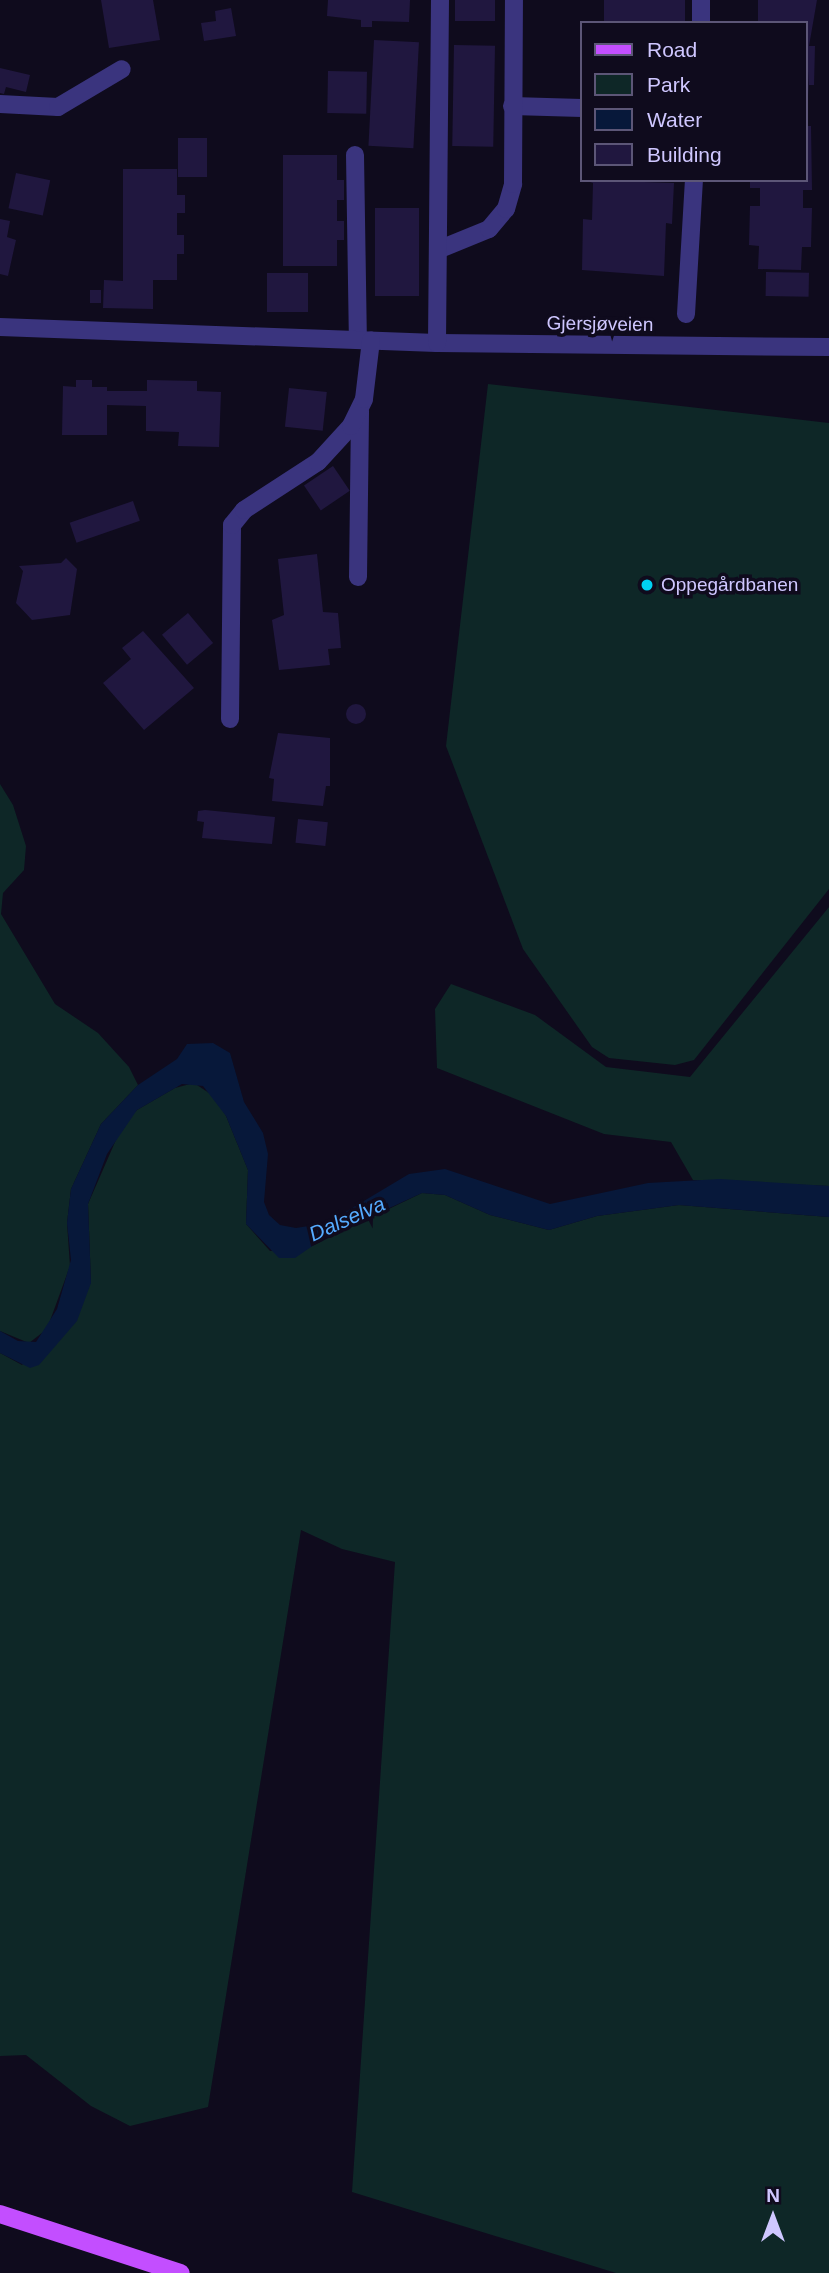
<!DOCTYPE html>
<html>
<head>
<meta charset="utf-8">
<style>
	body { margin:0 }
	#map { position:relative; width:829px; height:2273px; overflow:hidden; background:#0f0b1d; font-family:Helvetica,sans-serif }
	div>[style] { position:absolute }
	.green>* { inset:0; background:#0e2727 }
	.water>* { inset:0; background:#07183a }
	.building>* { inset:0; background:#20173f; transform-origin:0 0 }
	.round { border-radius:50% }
	.minor>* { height:18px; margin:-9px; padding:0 9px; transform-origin:9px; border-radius:9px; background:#3a347e }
	.major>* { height:18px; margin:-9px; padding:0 9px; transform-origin:9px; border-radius:9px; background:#c34eff }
	.dots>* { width:19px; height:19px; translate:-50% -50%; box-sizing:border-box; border:4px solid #0f0b1d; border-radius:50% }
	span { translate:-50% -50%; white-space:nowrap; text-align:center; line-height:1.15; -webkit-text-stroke:7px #0f0b1d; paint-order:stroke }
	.street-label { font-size:19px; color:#cfc7ff }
	.poi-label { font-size:19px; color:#cfc7ff }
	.left { translate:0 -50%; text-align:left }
	.water-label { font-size:21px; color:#55abff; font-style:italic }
	.legend { position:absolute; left:580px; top:21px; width:228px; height:161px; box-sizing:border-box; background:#0f0b1d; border:2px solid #5c5677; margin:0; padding:9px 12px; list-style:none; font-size:21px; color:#cfc7ff }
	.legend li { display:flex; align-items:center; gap:14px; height:35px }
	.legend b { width:35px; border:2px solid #5c5677 }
	.north { position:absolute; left:738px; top:2182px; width:70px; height:70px; -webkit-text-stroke:5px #0f0b1d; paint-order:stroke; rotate:0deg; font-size:19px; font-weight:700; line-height:28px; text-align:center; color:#cfc7ff }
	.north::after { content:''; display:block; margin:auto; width:24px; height:32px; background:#cfc7ff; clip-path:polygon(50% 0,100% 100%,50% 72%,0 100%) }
</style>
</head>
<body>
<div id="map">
	<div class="green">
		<div style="clip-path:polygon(488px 384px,829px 423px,829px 889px,694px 1060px,675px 1065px,609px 1058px,592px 1047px,523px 949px,446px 746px)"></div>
		<div style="clip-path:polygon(0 784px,13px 805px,26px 846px,24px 870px,3px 893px,1px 914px,55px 1004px,98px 1033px,129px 1067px,138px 1085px,101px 1124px,71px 1189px,67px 1223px,70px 1266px,47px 1329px,29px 1343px,0 1331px)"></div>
		<div style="clip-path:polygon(829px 907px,829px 1186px,693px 1180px,671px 1142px,604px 1134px,437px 1068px,435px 1009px,451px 984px,535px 1015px,606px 1067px,690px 1077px)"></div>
		<div style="clip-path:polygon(194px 1083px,215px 1097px,226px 1116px,248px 1170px,246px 1224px,270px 1251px,312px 1246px,422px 1193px,445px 1195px,490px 1215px,549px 1230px,597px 1216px,679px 1205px,829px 1217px,829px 2273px,616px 2273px,352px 2192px,395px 1562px,342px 1549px,301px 1530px,208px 2107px,130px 2126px,91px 2106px,26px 2055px,0 2056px,0 1353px,22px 1365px,91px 1283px,88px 1204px,122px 1126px,137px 1110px,175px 1088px)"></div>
	</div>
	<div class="water">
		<div style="clip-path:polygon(213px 1043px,230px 1053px,244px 1102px,263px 1133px,268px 1154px,264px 1202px,269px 1215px,280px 1225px,296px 1228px,327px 1223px,409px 1174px,445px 1169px,550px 1204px,648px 1183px,720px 1179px,829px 1186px,829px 1217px,679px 1205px,597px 1216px,549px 1230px,490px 1215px,445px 1195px,422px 1193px,324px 1238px,295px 1258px,279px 1258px,246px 1224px,248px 1170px,226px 1116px,203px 1086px,182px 1084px,137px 1110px,107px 1154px,88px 1204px,91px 1283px,77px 1321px,39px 1365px,30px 1368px,0 1353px,0 1331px,18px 1341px,36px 1342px,57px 1309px,71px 1260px,67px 1223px,71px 1189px,101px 1124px,138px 1085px,177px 1059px,187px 1044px)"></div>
	</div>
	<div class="building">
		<div style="clip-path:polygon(101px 0,153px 0,160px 40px,109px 48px)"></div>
		<div style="clip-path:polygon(328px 0,410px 0,409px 22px,372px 21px,372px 27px,361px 27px,361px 20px,327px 16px)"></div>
		<div style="left:455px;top:0;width:40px;height:21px"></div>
		<div style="left:604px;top:0;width:81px;height:23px"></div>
		<div style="clip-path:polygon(758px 0,817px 0,809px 46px,815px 46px,814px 85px,809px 85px,809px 96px,806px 23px,758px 23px)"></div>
		<div style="clip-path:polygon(231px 8px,236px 36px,204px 41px,201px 23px,216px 21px,215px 11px)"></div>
		<div style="left:374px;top:40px;width:45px;height:106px;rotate:3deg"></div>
		<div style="left:454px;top:45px;width:41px;height:101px;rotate:1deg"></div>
		<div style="clip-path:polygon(0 68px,30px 75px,26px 92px,6px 87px,4px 94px,0 93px)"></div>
		<div style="left:328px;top:71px;width:39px;height:42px;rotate:1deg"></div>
		<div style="clip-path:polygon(806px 126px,811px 126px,812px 190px,803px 190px,803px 208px,812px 208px,811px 247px,802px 247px,801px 270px,758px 269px,759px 246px,749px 245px,750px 206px,760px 206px,760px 188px,750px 188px,750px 180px,806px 180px)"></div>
		<div style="left:178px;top:138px;width:29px;height:39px"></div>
		<div style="clip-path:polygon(283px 155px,337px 155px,337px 180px,344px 180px,344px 200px,337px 200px,337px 221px,344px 221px,344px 240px,337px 240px,337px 266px,283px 266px)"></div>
		<div style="clip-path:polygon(123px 169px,177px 169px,177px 195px,185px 195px,185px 213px,177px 213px,177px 235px,184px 235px,184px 254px,177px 254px,177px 280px,153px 280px,153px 309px,103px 308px,104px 280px,123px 281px)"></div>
		<div style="left:16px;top:173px;width:35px;height:36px;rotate:12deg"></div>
		<div style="clip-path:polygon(584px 180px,674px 183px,672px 224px,666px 223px,664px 276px,582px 270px,583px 219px,592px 220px,593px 183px)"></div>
		<div style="left:375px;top:208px;width:44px;height:88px"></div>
		<div style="clip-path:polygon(0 219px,10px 221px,7px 237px,16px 240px,8px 276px,0 274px)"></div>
		<div style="left:766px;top:272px;width:43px;height:24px;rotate:1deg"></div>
		<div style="left:267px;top:273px;width:41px;height:39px"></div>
		<div style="left:90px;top:290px;width:11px;height:13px"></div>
		<div style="clip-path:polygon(76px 380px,92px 380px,92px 387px,107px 387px,107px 391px,147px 391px,147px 380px,197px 381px,197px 391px,221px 392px,219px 447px,178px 446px,179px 432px,146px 431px,146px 406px,107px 405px,107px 435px,62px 435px,63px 386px,76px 387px)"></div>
		<div style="left:289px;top:388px;width:38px;height:39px;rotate:6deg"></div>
		<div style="left:333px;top:466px;width:30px;height:35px;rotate:56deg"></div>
		<div style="left:133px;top:501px;width:21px;height:67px;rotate:71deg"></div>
		<div style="clip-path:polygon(317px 554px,323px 612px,338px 613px,341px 648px,328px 649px,330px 665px,279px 670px,272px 620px,284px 615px,278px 559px)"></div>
		<div style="clip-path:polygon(66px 558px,77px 569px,70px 615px,32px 620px,16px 603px,23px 571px,19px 566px,61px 563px)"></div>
		<div style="left:188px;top:613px;width:39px;height:34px;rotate:50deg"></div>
		<div style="clip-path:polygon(143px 631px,194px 688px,144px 730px,103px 683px,131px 659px,122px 648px)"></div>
		<div class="round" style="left:346px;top:704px;width:20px;height:20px"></div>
		<div style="clip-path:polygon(278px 733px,330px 738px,330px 786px,326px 786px,323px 806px,272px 801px,274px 779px,269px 778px)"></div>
		<div style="clip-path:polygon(205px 810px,275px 817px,272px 844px,202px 838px,204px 822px,197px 821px,198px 811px)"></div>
		<div style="left:298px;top:819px;width:30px;height:24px;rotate:6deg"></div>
	</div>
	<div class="minor">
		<div style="left:701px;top:23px;width:23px;rotate:-90deg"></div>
		<div style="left:0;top:104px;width:58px;rotate:3deg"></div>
		<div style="left:58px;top:107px;width:74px;rotate:-30.7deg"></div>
		<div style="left:512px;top:106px;width:70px;rotate:1.6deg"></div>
		<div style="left:355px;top:155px;width:185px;rotate:89.1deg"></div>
		<div style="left:440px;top:249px;width:53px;rotate:-22.2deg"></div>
		<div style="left:489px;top:229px;width:26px;rotate:-50deg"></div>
		<div style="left:506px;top:209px;width:26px;rotate:-74deg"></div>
		<div style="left:513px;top:184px;width:184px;rotate:-89.7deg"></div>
		<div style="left:686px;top:314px;width:134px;rotate:-86.6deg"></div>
		<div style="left:0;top:327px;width:437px;rotate:2.1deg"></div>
		<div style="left:437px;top:343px;width:392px;rotate:0.6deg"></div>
		<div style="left:437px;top:343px;width:343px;rotate:-89.5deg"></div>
		<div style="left:358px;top:577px;width:166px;rotate:-89.3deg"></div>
		<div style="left:230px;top:719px;width:194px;rotate:-89.4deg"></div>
		<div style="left:232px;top:525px;width:19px;rotate:-51deg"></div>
		<div style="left:244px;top:510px;width:88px;rotate:-33deg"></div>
		<div style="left:318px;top:462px;width:49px;rotate:-47.5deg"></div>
		<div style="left:351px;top:426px;width:30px;rotate:-64deg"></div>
		<div style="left:364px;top:399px;width:59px;rotate:-83.2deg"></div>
	</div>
	<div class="major">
		<div style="left:0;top:2214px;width:190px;rotate:18.1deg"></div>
	</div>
	<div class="dots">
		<div style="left:647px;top:585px;background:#00d2f2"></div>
	</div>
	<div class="street-label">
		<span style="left:600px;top:324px;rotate:1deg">Gjersjøveien</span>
	</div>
	<div class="poi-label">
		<span class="left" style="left:661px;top:585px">Oppegårdbanen</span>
	</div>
	<div class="water-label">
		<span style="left:347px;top:1219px;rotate:-24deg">Dalselva</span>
	</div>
	<ul class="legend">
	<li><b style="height:9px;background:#c34eff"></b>Road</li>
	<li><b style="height:19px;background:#0e2727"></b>Park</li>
	<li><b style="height:19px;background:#07183a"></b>Water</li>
	<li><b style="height:19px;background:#20173f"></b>Building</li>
	</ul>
	<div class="north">N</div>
</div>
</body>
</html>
